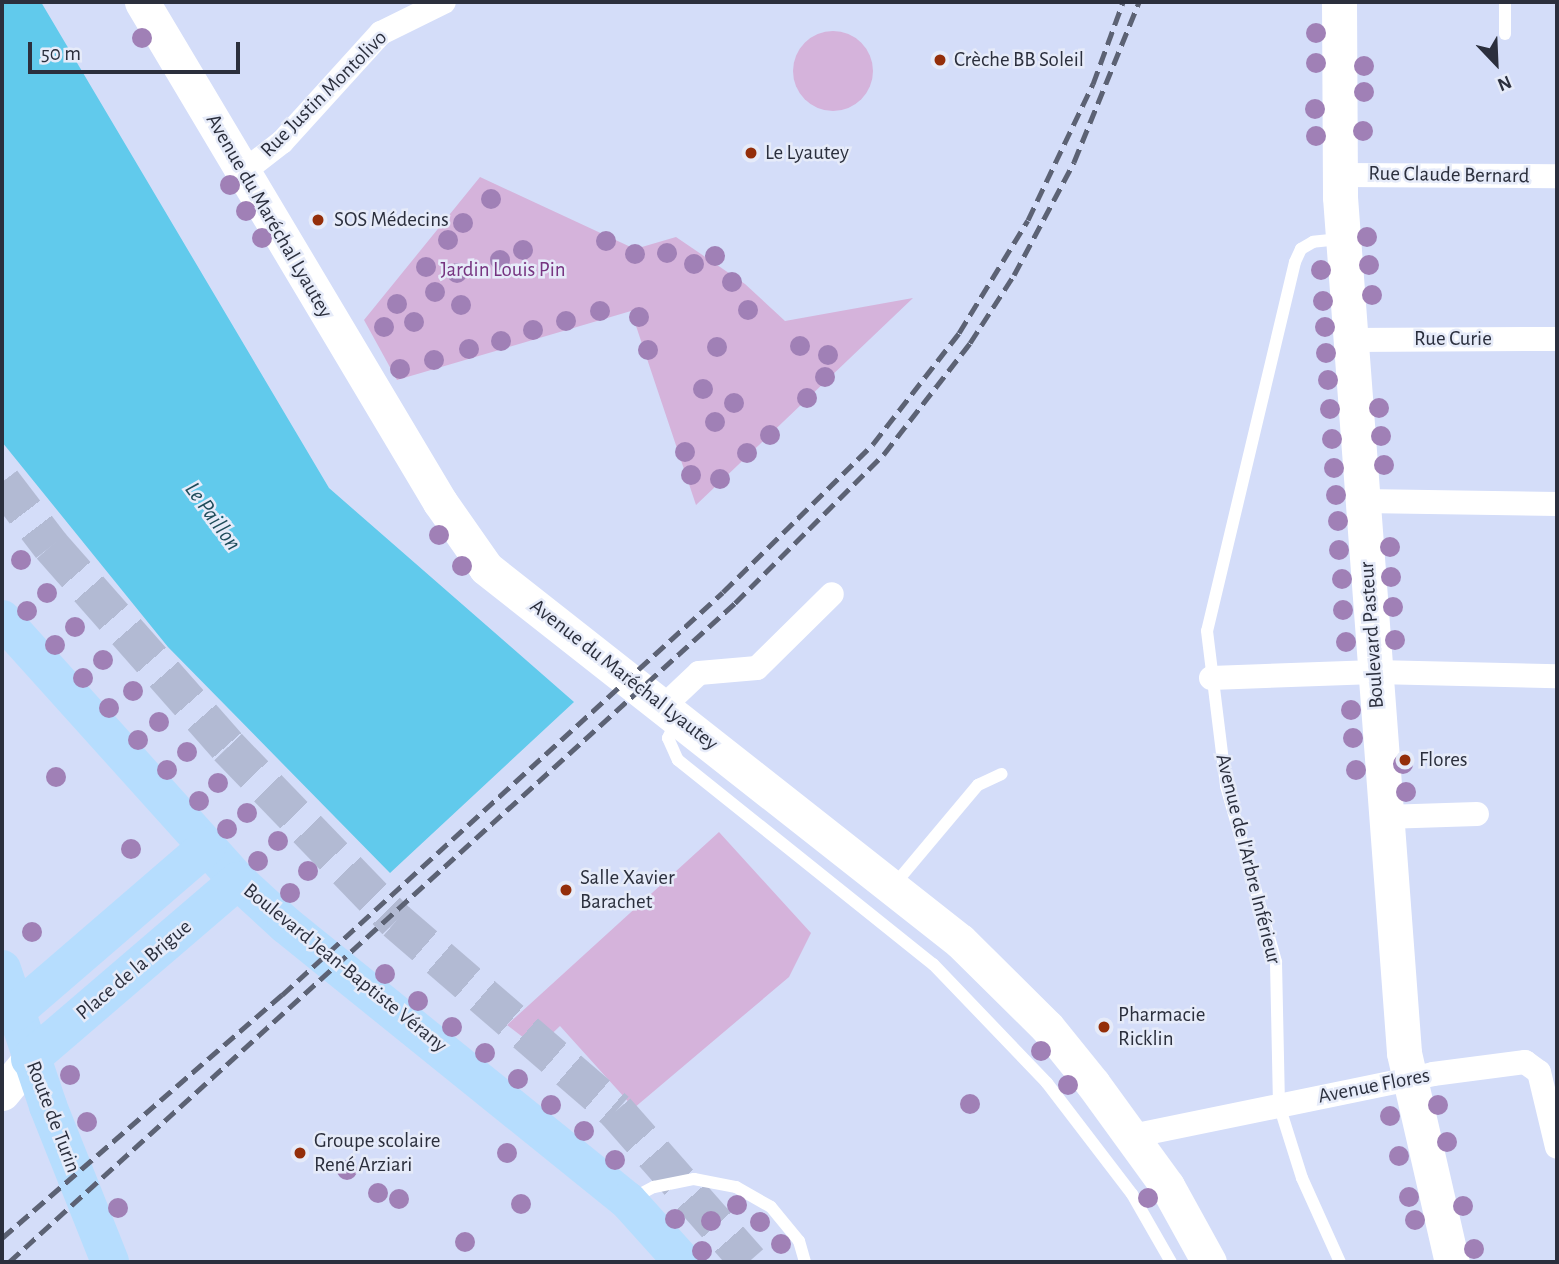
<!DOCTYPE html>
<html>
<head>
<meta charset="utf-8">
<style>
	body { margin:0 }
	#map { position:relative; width:1559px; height:1264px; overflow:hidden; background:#d4ddf9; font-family:"Alegreya Sans",sans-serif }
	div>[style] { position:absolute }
	.green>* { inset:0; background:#d5b3db }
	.round { border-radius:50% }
	.water>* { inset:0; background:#61caec }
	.primary-tunnel>* { height:38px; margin-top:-19px; transform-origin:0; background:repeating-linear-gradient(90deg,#b2bad3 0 38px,transparent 0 57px) }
	.lane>* { height:12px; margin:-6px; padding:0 6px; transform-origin:6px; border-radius:6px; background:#fff }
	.street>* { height:24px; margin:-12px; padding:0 12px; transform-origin:12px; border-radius:12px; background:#fff }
	.secondary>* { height:35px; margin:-17.5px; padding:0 17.5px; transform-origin:17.5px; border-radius:17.5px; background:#fff }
	.primary>* { height:38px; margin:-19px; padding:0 19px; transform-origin:19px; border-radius:19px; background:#b6ddfe }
	.rail>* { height:5px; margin-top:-2.5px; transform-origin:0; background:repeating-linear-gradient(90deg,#5c6274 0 14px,transparent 0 21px) }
	.trees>* { width:20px; height:20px; margin:-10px; border-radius:50%; background:#a080b6 }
	.dots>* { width:19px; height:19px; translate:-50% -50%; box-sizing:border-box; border:4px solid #e6ebf9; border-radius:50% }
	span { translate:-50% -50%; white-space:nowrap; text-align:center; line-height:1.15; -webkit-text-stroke:5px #e6ebf9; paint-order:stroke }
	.poi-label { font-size:21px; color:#2b2f3d }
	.left { translate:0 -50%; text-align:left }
	.street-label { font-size:21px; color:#2b2f3d }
	.park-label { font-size:21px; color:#763480 }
	.water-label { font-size:23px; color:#1e4c5a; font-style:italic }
	.frame { position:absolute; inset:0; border:4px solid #2b2f3d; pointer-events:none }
	.north { position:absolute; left:1461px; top:28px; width:70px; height:70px; -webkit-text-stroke:5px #e6ebf9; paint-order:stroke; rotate:157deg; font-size:19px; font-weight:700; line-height:28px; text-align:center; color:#2b2f3d }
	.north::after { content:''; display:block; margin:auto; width:24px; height:32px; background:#2b2f3d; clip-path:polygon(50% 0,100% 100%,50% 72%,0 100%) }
	.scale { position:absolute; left:28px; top:42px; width:212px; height:32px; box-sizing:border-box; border:4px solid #2b2f3d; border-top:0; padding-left:9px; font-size:21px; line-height:24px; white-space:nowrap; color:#2b2f3d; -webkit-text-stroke:5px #e6ebf9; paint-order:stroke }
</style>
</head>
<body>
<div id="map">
	<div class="green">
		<div class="round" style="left:793px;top:31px;width:80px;height:80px"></div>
		<div style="clip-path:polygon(480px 177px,635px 249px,676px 237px,745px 284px,785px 321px,913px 298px,696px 505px,631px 311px,397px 380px,364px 320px)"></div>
		<div style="clip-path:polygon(719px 832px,811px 933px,789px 977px,634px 1108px,560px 1026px,537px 1048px,507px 1025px)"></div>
	</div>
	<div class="water">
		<div style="clip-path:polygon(2px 2px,41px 2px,329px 488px,574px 702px,390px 873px,168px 647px,2px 442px)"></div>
	</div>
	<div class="primary-tunnel">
		<div style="left:2px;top:482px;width:81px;rotate:52.6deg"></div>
		<div style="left:51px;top:546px;width:268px;rotate:48.6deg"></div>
		<div style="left:228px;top:747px;width:242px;rotate:46deg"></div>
		<div style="left:396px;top:921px;width:291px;rotate:40.8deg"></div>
		<div style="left:616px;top:1111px;width:201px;rotate:48.6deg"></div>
	</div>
	<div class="lane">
		<div style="left:1505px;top:2px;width:32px;rotate:90deg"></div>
		<div style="left:1340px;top:239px;width:27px;rotate:174deg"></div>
		<div style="left:1313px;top:242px;width:14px;rotate:150deg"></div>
		<div style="left:1301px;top:249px;width:14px;rotate:115deg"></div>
		<div style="left:1295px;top:262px;width:379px;rotate:103.4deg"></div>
		<div style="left:1207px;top:631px;width:156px;rotate:83deg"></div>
		<div style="left:1226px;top:786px;width:183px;rotate:74.1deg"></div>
		<div style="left:1276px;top:962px;width:143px;rotate:88.8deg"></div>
		<div style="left:1279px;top:1105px;width:77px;rotate:72.5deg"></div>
		<div style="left:1302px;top:1178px;width:92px;rotate:65.7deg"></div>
		<div style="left:676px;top:721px;width:19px;rotate:115deg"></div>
		<div style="left:668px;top:738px;width:24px;rotate:66deg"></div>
		<div style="left:678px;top:760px;width:327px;rotate:38.7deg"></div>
		<div style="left:933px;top:964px;width:165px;rotate:46.2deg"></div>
		<div style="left:1047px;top:1083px;width:140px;rotate:52.6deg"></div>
		<div style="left:1132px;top:1194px;width:78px;rotate:60.2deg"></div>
		<div style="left:894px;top:885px;width:131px;rotate:-50deg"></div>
		<div style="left:978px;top:785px;width:26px;rotate:-25deg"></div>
		<div style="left:631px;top:1199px;width:26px;rotate:-28deg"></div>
		<div style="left:654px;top:1187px;width:41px;rotate:-11.3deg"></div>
		<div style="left:694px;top:1179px;width:43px;rotate:10.8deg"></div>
		<div style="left:736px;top:1187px;width:40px;rotate:29.7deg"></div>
		<div style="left:771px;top:1207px;width:44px;rotate:50.5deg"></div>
		<div style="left:799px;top:1241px;width:22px;rotate:74deg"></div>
	</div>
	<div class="street">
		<div style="left:243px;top:172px;width:49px;rotate:-37.6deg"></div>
		<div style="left:282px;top:142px;width:147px;rotate:-47.8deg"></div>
		<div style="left:381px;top:33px;width:70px;rotate:-26.2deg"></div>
		<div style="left:1340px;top:175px;width:217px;rotate:0.3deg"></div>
		<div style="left:1350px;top:340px;width:207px;rotate:-0.3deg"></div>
		<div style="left:1363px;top:501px;width:194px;rotate:0.9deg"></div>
		<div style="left:1211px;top:678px;width:164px;rotate:-2.1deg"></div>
		<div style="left:1375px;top:672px;width:182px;rotate:1.3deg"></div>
		<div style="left:664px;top:706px;width:48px;rotate:-43.3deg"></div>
		<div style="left:699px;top:673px;width:58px;rotate:-4.9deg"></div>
		<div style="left:757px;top:668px;width:105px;rotate:-44.6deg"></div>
		<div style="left:1384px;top:817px;width:93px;rotate:-1.8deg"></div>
		<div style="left:1132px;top:1136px;width:307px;rotate:-11.6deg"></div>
		<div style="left:1433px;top:1074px;width:93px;rotate:-7.4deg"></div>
		<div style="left:1525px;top:1062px;width:17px;rotate:36deg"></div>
		<div style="left:1539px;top:1072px;width:77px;rotate:76.5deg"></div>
	</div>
	<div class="secondary">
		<div style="left:142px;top:2px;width:582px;rotate:59.21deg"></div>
		<div style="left:440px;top:502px;width:80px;rotate:55.1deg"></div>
		<div style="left:486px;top:568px;width:603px;rotate:38.2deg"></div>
		<div style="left:960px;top:941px;width:122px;rotate:44.7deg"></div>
		<div style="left:1047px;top:1027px;width:73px;rotate:51.1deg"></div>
		<div style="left:1093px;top:1084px;width:126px;rotate:54deg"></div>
		<div style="left:1167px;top:1186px;width:87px;rotate:61.1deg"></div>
		<div style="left:1339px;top:2px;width:195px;rotate:89.7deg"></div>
		<div style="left:1340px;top:197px;width:858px;rotate:85.72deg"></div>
		<div style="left:1404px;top:1053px;width:214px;rotate:77.1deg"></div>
		<div style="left:2px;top:1093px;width:44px;rotate:-50.5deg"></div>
	</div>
	<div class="primary">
		<div style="left:2px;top:619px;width:353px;rotate:48deg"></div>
		<div style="left:238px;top:881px;width:65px;rotate:42.5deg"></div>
		<div style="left:286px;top:925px;width:439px;rotate:38.9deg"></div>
		<div style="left:628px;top:1201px;width:82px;rotate:48deg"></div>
		<div style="left:2px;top:969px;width:145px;rotate:71.4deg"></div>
		<div style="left:48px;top:1106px;width:168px;rotate:68.3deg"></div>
		<div style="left:15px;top:1012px;width:254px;rotate:-40.8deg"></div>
		<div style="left:30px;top:1059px;width:274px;rotate:-40.6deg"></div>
	</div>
	<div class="rail">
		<div style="left:2px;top:1238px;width:371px;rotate:-41deg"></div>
		<div style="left:282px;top:995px;width:597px;rotate:-42.42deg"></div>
		<div style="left:723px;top:592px;width:211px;rotate:-44.6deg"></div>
		<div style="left:873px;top:444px;width:140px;rotate:-52.2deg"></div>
		<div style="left:959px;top:333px;width:132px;rotate:-58.6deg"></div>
		<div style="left:1028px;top:220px;width:151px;rotate:-64.5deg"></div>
		<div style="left:1093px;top:84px;width:87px;rotate:-69.9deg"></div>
		<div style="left:9px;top:1262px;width:980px;rotate:-42.23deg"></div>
		<div style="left:735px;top:603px;width:211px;rotate:-45deg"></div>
		<div style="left:884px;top:454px;width:140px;rotate:-52.2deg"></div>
		<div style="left:970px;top:343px;width:81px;rotate:-57.1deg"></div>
		<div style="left:1014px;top:275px;width:128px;rotate:-62deg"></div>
		<div style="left:1074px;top:162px;width:173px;rotate:-67.9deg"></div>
	</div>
	<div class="trees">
		<div style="left:1316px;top:33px"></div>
		<div style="left:142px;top:38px"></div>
		<div style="left:1316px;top:63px"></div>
		<div style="left:1364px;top:66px"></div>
		<div style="left:1364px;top:92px"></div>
		<div style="left:1315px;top:109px"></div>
		<div style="left:1363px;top:131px"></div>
		<div style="left:1316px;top:136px"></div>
		<div style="left:230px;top:185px"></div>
		<div style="left:491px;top:199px"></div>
		<div style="left:246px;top:211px"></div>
		<div style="left:463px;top:223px"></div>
		<div style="left:1367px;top:237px"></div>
		<div style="left:262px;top:238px"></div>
		<div style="left:448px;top:240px"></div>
		<div style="left:606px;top:241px"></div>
		<div style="left:523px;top:250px"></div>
		<div style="left:667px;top:253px"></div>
		<div style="left:635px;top:254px"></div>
		<div style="left:715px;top:256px"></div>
		<div style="left:500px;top:260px"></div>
		<div style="left:694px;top:264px"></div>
		<div style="left:1369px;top:265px"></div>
		<div style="left:426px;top:267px"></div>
		<div style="left:1321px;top:270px"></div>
		<div style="left:457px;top:273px"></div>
		<div style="left:732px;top:282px"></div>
		<div style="left:435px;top:292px"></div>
		<div style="left:1372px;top:295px"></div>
		<div style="left:1323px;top:301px"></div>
		<div style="left:397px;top:304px"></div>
		<div style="left:461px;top:305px"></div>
		<div style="left:748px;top:310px"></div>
		<div style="left:600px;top:311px"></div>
		<div style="left:639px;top:317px"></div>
		<div style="left:566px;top:321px"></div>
		<div style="left:414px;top:322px"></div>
		<div style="left:384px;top:327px"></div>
		<div style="left:1325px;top:327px"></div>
		<div style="left:533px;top:330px"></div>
		<div style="left:501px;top:341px"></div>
		<div style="left:800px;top:346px"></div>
		<div style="left:717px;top:347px"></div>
		<div style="left:469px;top:349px"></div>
		<div style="left:648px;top:350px"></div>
		<div style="left:1326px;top:353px"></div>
		<div style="left:828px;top:355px"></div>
		<div style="left:434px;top:360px"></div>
		<div style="left:400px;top:369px"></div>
		<div style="left:825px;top:377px"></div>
		<div style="left:1328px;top:380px"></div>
		<div style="left:703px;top:389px"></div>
		<div style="left:807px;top:398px"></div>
		<div style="left:734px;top:403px"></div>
		<div style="left:1379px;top:408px"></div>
		<div style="left:1330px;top:409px"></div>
		<div style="left:715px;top:422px"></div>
		<div style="left:770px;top:435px"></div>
		<div style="left:1381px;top:436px"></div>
		<div style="left:1332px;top:439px"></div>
		<div style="left:685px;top:452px"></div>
		<div style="left:747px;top:453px"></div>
		<div style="left:1384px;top:465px"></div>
		<div style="left:1334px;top:468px"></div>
		<div style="left:691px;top:475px"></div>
		<div style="left:720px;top:479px"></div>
		<div style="left:1336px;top:495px"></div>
		<div style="left:1338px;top:521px"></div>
		<div style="left:439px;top:535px"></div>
		<div style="left:1390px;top:547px"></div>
		<div style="left:1339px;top:550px"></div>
		<div style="left:21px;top:560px"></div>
		<div style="left:462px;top:566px"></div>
		<div style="left:1391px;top:577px"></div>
		<div style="left:1342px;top:579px"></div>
		<div style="left:47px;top:593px"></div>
		<div style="left:1393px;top:607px"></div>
		<div style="left:1343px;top:610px"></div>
		<div style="left:27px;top:611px"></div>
		<div style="left:75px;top:627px"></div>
		<div style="left:1395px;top:640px"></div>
		<div style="left:1346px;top:642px"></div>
		<div style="left:55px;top:645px"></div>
		<div style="left:103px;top:660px"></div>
		<div style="left:83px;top:678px"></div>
		<div style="left:133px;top:691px"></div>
		<div style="left:109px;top:708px"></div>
		<div style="left:1351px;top:710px"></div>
		<div style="left:159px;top:722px"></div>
		<div style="left:1353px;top:738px"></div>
		<div style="left:138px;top:740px"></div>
		<div style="left:187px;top:752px"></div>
		<div style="left:1403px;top:764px"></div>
		<div style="left:167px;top:770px"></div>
		<div style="left:1356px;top:770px"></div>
		<div style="left:56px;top:777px"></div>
		<div style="left:218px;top:783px"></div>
		<div style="left:1406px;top:792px"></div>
		<div style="left:199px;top:801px"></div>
		<div style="left:247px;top:813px"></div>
		<div style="left:227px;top:829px"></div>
		<div style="left:278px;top:841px"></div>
		<div style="left:131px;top:849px"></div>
		<div style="left:258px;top:861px"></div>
		<div style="left:308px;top:871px"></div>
		<div style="left:290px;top:893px"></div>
		<div style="left:32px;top:932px"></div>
		<div style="left:385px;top:974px"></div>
		<div style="left:418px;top:1001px"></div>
		<div style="left:452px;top:1027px"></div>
		<div style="left:1041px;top:1051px"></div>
		<div style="left:485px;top:1053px"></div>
		<div style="left:70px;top:1075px"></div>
		<div style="left:518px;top:1079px"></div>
		<div style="left:1068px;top:1085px"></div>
		<div style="left:970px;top:1104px"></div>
		<div style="left:551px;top:1105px"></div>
		<div style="left:1438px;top:1105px"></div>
		<div style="left:1390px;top:1116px"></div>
		<div style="left:87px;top:1122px"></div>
		<div style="left:584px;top:1131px"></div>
		<div style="left:1447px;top:1142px"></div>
		<div style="left:507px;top:1153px"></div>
		<div style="left:1399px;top:1156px"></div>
		<div style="left:615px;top:1160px"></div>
		<div style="left:347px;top:1170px"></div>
		<div style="left:378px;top:1193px"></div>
		<div style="left:1409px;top:1197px"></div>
		<div style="left:1148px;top:1198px"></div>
		<div style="left:399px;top:1199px"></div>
		<div style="left:521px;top:1204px"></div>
		<div style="left:737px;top:1205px"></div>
		<div style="left:1463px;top:1206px"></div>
		<div style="left:118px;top:1208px"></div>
		<div style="left:675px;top:1219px"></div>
		<div style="left:1415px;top:1220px"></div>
		<div style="left:711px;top:1221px"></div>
		<div style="left:760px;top:1222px"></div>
		<div style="left:465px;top:1242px"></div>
		<div style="left:781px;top:1244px"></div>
		<div style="left:1474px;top:1249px"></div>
		<div style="left:702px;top:1251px"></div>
	</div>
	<div class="dots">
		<div style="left:940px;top:60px;background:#942e09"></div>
		<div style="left:751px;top:153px;background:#942e09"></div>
		<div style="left:318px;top:220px;background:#942e09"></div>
		<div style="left:1405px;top:760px;background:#942e09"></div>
		<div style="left:566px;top:890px;background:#942e09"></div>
		<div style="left:1104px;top:1027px;background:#942e09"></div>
		<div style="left:300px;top:1153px;background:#942e09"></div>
	</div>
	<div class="poi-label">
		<span class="left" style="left:954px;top:60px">Crèche BB Soleil</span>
		<span class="left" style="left:765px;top:153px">Le Lyautey</span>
		<span class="left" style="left:334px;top:220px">SOS Médecins</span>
		<span class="left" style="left:1419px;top:760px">Flores</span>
		<span class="left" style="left:580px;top:890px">Salle Xavier<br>Barachet</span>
		<span class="left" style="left:1118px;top:1027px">Pharmacie<br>Ricklin</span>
		<span class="left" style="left:314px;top:1153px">Groupe scolaire<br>René Arziari</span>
	</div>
	<div class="street-label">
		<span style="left:324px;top:94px;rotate:-45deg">Rue Justin Montolivo</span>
		<span style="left:1449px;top:175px;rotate:1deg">Rue Claude Bernard</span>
		<span style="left:269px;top:216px;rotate:60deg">Avenue du Maréchal Lyautey</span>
		<span style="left:1453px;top:339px">Rue Curie</span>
		<span style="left:1372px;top:635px;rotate:-94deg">Boulevard Pasteur</span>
		<span style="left:624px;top:675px;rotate:38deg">Avenue du Maréchal Lyautey</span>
		<span style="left:1248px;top:859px;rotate:76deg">Avenue de l'Arbre Inférieur</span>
		<span style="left:345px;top:968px;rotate:39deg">Boulevard Jean-Baptiste Vérany</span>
		<span style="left:134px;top:970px;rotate:-40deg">Place de la Brigue</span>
		<span style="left:1374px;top:1086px;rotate:-11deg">Avenue Flores</span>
		<span style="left:53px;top:1117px;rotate:69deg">Route de Turin</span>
	</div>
	<div class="park-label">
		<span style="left:503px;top:270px">Jardin Louis Pin</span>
	</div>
	<div class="water-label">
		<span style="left:212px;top:517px;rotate:54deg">Le Paillon</span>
	</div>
	<div class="frame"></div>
	<div class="north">N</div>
	<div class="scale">50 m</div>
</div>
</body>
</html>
